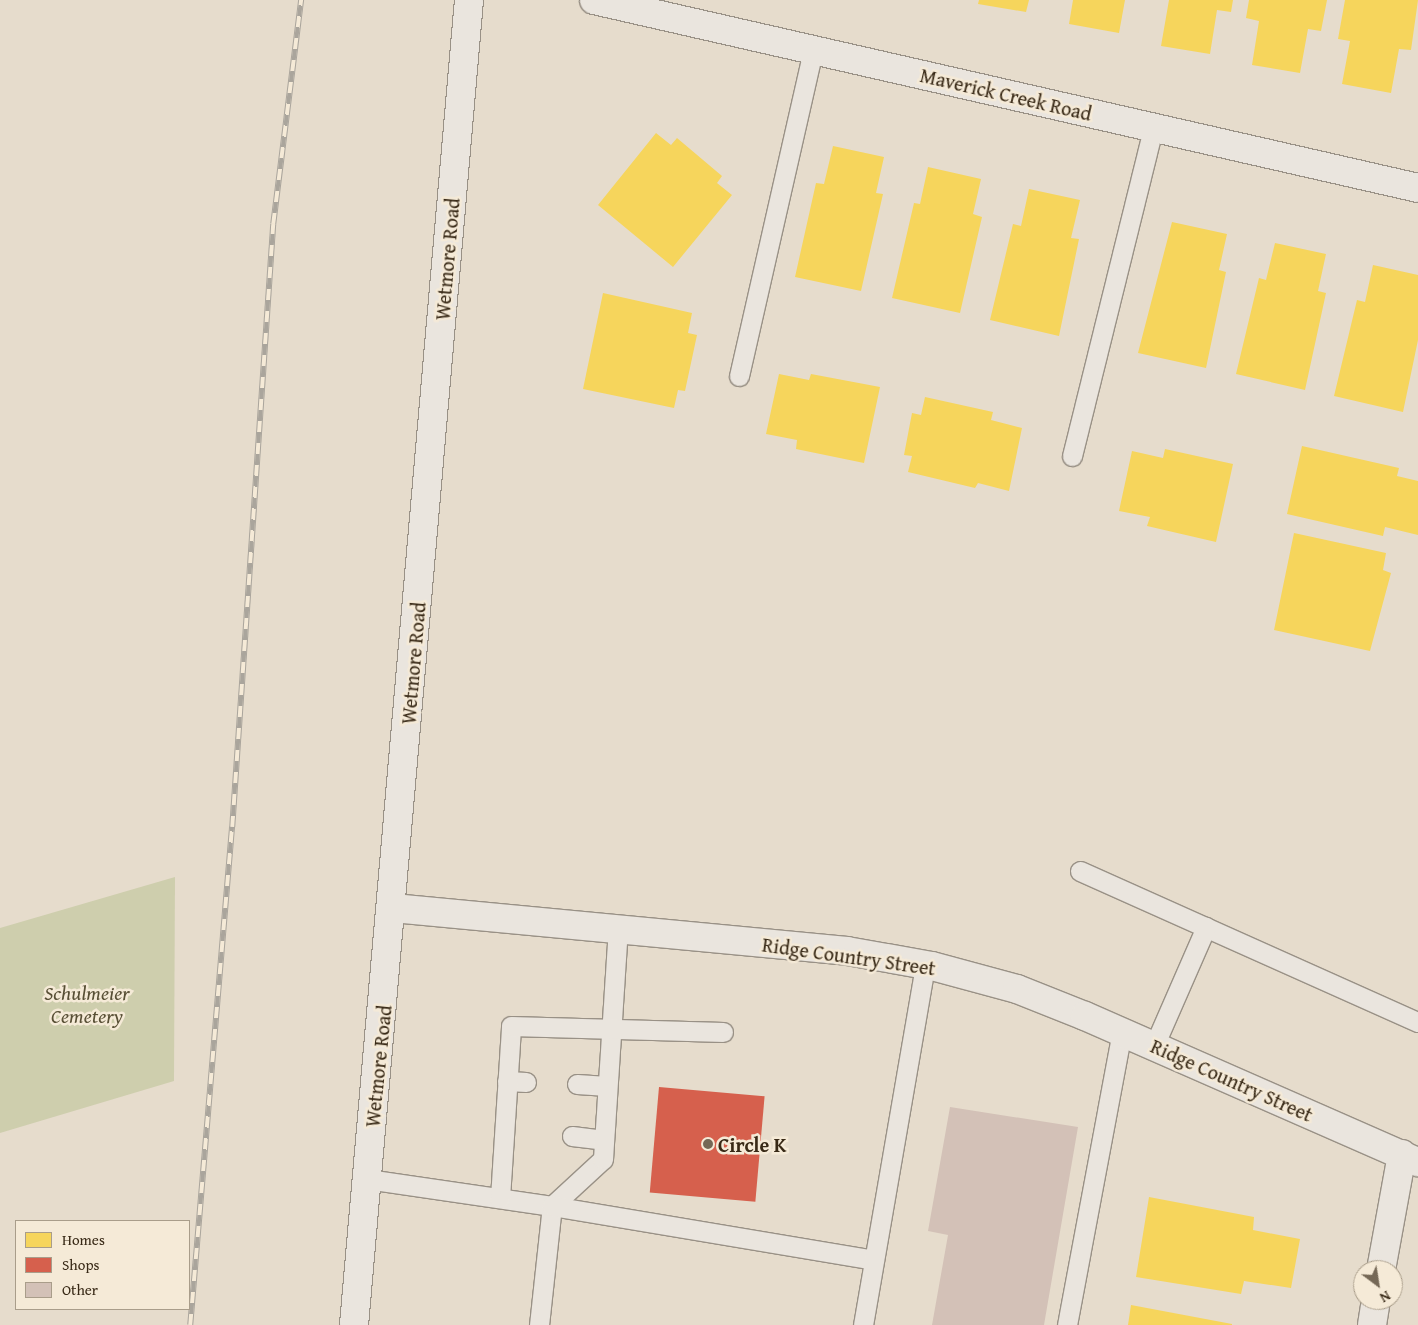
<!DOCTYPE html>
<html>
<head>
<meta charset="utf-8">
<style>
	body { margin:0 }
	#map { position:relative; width:1418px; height:1325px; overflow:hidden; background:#e6dccc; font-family:"Gentium Book Plus",serif }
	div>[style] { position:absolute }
	.green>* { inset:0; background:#cecead }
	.homes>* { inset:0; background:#f6d55c }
	.shops>* { inset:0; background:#d6604d; transform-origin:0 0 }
	.building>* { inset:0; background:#d3c1b7 }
	.roads { filter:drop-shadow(1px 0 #999186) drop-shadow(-1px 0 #999186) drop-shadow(0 1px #999186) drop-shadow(0 -1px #999186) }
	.lane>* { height:19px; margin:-9.5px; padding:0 9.5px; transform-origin:9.5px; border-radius:9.5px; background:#eae5de }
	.street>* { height:28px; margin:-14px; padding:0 14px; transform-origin:14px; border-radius:14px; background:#eae5de }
	.secondary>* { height:28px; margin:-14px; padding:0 14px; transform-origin:14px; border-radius:14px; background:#eae5de }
	.rail>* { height:5.5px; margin-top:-2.75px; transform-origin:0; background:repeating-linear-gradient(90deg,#f5ead7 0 11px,#aaa59c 0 22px); box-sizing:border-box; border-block:1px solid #aaa59c }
	.dots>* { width:14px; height:14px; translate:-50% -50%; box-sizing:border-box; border:2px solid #f5ead7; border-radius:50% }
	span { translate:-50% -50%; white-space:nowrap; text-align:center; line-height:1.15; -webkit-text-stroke:5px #f5ead7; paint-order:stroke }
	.street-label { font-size:20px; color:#382916 }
	.park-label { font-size:20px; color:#584f35; font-style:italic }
	.poi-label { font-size:20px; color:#382916; font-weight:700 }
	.left { translate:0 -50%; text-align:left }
	.legend { position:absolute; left:15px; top:1220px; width:175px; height:90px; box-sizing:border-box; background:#f5ead7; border:1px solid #a99d8a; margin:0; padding:6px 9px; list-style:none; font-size:15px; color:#382916 }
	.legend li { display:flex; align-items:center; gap:10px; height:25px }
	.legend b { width:25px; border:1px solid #a99d8a }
	.north { position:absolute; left:1353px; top:1260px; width:50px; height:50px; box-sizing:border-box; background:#f5ead7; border:1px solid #a99d8a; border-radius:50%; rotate:149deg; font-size:14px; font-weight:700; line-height:20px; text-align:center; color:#382916 }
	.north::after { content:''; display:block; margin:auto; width:18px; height:22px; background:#756856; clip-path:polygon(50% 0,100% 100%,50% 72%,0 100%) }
</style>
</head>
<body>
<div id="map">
	<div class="green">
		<div style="clip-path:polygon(175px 877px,174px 1081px,0 1133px,0 928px)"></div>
	</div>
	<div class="homes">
		<div style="clip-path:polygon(979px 0,1029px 0,1026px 12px,978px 4px)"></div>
		<div style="clip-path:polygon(1073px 0,1125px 0,1119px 33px,1069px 24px)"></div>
		<div style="clip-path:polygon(1169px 0,1233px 0,1231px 12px,1217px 10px,1210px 54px,1161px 46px)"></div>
		<div style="clip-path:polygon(1249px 0,1327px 0,1321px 31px,1308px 29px,1300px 73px,1252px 65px,1259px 21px,1246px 18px)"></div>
		<div style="clip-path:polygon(1345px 0,1418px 0,1411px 50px,1399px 49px,1391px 93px,1342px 84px,1350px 41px,1338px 39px)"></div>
		<div style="clip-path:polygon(656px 133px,671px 145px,677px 138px,722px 176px,717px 183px,732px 195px,673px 267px,598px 205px)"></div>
		<div style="clip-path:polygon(833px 146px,884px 157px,876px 193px,883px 194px,861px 291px,795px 277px,816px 183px,824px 184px)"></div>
		<div style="clip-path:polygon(928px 167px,981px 179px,973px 214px,982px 217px,960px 313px,892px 298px,914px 203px,920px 204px)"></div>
		<div style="clip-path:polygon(1029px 189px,1080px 200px,1071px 238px,1079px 239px,1059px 336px,990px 320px,1013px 224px,1021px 226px)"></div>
		<div style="clip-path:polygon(1172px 222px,1227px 234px,1219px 270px,1226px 272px,1206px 368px,1138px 353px)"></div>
		<div style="clip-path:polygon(1275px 243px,1326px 254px,1318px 291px,1326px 293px,1305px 390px,1236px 374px,1259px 278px,1266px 280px)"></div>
		<div style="clip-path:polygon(1373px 265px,1418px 275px,1418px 340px,1403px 412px,1334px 396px,1357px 300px,1365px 302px)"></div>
		<div style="clip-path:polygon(603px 293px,692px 313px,688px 333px,697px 335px,685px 391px,678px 390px,674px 408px,583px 389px)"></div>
		<div style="clip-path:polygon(779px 374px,809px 380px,811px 374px,880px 387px,864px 463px,796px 449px,797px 440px,766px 434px)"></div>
		<div style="clip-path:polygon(925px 397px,993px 412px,991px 420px,1022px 428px,1009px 491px,978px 483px,975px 488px,908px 472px,912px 456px,904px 455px,912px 413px,921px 415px)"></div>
		<div style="clip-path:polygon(1302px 446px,1399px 468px,1397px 476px,1418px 481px,1418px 535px,1385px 527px,1383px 536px,1287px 514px)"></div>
		<div style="clip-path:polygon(1165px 449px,1233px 464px,1216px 542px,1147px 526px,1150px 517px,1119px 511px,1132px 451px,1163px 458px)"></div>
		<div style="clip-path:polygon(1294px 533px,1386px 553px,1383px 570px,1391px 573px,1370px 651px,1274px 630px)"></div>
		<div style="clip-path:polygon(1149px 1197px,1254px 1217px,1253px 1230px,1300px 1239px,1291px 1288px,1244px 1281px,1241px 1294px,1136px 1277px)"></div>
		<div style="clip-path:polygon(1131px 1305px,1232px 1324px,1232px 1325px,1128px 1325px)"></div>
	</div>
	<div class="shops">
		<div style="left:659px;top:1087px;width:106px;height:106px;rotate:5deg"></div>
	</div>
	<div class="building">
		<div style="clip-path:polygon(950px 1107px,1078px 1127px,1044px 1325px,932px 1325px,948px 1235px,928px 1231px)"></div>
	</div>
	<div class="roads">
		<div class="lane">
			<div style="left:739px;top:376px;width:334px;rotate:-77.2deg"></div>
			<div style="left:1072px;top:456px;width:338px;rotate:-76.1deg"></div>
			<div style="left:1080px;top:871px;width:370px;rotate:24.1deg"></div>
			<div style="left:1154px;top:1046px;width:130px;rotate:-66.4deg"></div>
			<div style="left:507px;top:1081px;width:19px;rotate:3deg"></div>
			<div style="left:577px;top:1084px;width:30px;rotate:4deg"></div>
			<div style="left:572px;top:1136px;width:32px;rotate:7deg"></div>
			<div style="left:367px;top:1179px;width:187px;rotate:8.3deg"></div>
			<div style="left:552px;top:1206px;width:69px;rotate:-42.7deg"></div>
			<div style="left:603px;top:1159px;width:229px;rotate:-86.3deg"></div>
			<div style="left:500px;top:1198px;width:172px;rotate:-86.3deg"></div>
			<div style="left:511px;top:1026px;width:212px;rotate:1.6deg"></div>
			<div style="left:539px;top:1325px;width:120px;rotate:-83.8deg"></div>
			<div style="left:552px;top:1206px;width:326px;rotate:9.5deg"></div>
			<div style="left:863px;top:1325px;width:365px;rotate:-80.2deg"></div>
			<div style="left:1067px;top:1325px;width:299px;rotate:-79.4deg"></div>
		</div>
		<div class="street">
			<div style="left:594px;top:0;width:845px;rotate:12.85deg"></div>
			<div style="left:393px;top:908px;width:456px;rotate:5.4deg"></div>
			<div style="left:847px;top:951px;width:86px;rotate:10deg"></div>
			<div style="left:932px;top:966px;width:88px;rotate:15.1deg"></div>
			<div style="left:1017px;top:989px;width:73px;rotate:21.7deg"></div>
			<div style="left:1085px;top:1016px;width:364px;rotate:23.7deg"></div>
			<div style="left:1381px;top:1270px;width:118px;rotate:-79.7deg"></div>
			<div style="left:1372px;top:1325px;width:25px;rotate:-81deg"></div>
		</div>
		<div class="secondary">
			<div style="left:354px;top:1325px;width:1330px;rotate:-85.04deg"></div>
		</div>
	</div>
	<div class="rail">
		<div style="left:190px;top:1325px;width:500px;rotate:-85.2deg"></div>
		<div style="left:232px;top:827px;width:604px;rotate:-86.11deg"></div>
		<div style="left:273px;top:224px;width:226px;rotate:-82.9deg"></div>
	</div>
	<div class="dots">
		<div style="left:708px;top:1144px;background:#756856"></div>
	</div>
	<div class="street-label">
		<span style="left:1006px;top:94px;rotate:13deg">Maverick Creek Road</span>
		<span style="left:447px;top:259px;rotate:-85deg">Wetmore Road</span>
		<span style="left:413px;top:663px;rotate:-85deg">Wetmore Road</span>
		<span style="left:849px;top:956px;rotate:8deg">Ridge Country Street</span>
		<span style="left:378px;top:1066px;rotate:-84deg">Wetmore Road</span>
		<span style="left:1232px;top:1080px;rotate:24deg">Ridge Country Street</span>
	</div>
	<div class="park-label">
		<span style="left:87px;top:1004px">Schulmeier<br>Cemetery</span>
	</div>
	<div class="poi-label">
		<span class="left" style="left:718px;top:1144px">Circle K</span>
	</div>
	<ul class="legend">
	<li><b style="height:14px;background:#f6d55c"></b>Homes</li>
	<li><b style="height:14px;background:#d6604d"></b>Shops</li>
	<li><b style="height:14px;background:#d3c1b7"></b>Other</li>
	</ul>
	<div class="north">N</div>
</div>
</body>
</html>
